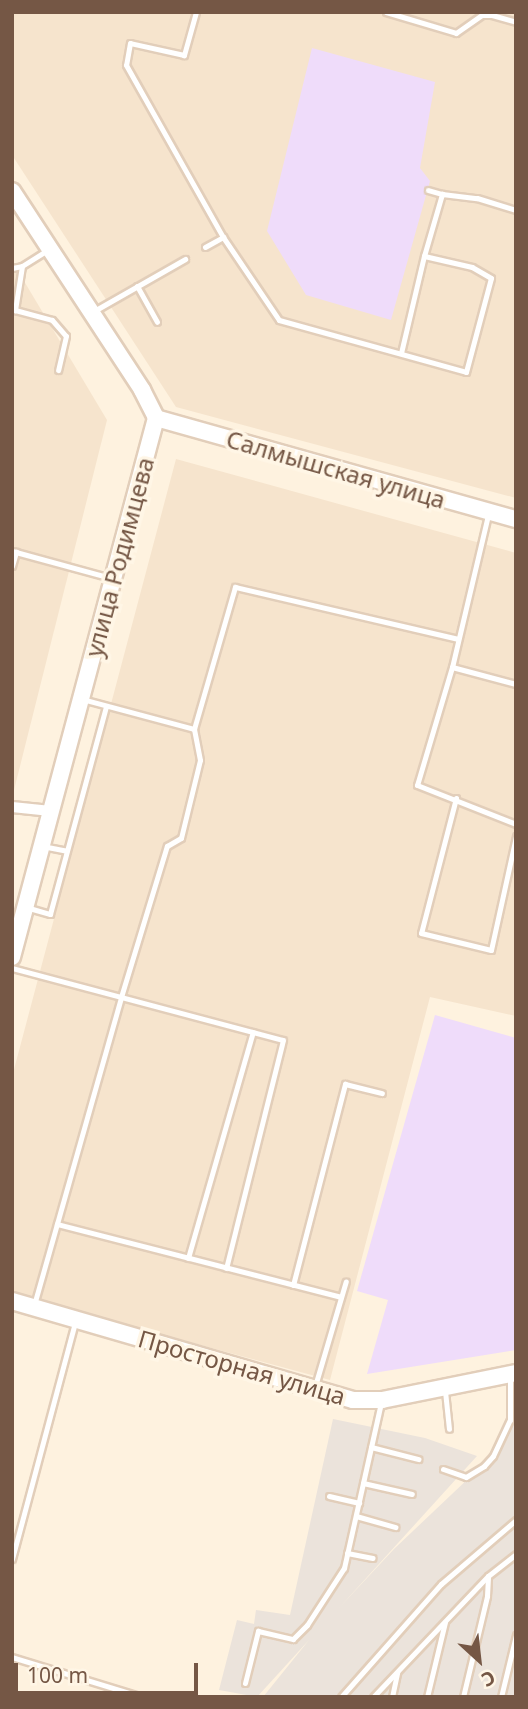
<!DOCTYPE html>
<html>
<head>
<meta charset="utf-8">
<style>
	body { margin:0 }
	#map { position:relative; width:528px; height:1709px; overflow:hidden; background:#fef2df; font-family:"Noto Sans",sans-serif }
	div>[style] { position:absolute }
	.residential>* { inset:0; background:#f6e4cd }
	.industrial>* { inset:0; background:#ebe3db }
	.education>* { inset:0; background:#efdcfa }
	.roads { filter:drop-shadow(2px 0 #e2ceba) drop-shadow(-2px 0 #e2ceba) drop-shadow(0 2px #e2ceba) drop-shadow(0 -2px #e2ceba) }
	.lane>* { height:5px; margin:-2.5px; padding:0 2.5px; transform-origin:2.5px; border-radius:2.5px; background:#fff }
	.street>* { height:10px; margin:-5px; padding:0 5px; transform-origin:5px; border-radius:5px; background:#fff }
	.secondary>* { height:16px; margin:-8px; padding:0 8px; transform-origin:8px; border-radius:8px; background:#fff }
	span { translate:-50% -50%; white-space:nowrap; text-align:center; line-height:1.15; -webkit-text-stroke:7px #fff6e6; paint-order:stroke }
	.street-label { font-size:24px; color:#755745 }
	.frame { position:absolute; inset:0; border:14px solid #755745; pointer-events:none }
	.north { position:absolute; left:444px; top:1625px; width:70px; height:70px; -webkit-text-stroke:5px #fff6e6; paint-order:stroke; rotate:153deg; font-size:19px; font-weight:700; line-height:28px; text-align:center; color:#755745 }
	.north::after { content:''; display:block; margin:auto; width:24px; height:32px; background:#755745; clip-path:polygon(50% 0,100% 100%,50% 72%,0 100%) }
	.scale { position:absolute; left:14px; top:1663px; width:184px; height:32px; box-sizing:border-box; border:4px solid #755745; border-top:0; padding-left:9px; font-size:21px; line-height:24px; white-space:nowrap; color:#755745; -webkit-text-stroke:5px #fff6e6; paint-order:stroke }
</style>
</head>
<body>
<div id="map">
	<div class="residential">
		<div style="clip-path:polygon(12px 12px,516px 12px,516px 498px,176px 407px,12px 155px)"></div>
		<div style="clip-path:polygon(12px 261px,107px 420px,12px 798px)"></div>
		<div style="clip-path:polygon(176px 459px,516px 553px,516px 1016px,430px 997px,330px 1380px,12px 1294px,12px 1077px)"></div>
	</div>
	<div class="industrial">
		<div style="clip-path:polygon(514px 1416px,516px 1697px,263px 1697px,309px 1640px,257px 1697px,219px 1690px,237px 1620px,254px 1624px,256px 1610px,290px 1615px,333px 1419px,425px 1438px,477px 1456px,339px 1608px,394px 1549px,490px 1458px)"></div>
	</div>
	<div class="education">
		<div style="clip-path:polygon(312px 48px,435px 82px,420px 168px,430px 181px,391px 320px,306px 295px,267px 231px)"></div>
		<div style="clip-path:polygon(435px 1015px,516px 1038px,516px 1350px,367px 1374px,388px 1300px,357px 1291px)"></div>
	</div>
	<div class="roads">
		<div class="lane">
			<div style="left:196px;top:12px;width:45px;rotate:105.6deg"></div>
			<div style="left:184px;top:55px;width:55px;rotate:-167.5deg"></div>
			<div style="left:130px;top:43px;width:22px;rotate:100deg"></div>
			<div style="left:126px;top:65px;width:197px;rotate:60.6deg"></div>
			<div style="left:386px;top:12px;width:73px;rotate:16.7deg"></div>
			<div style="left:456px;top:33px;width:32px;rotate:-35deg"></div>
			<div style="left:482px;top:15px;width:10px"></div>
			<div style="left:492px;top:15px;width:25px;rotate:16deg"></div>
			<div style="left:428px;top:190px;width:15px;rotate:16deg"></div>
			<div style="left:205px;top:247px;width:21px;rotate:-29deg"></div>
			<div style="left:223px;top:237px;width:100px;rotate:56deg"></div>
			<div style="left:279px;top:320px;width:194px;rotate:15.5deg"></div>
			<div style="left:466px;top:372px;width:97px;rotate:-75.1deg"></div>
			<div style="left:491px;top:278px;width:22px;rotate:-150deg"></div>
			<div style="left:472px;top:267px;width:49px;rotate:-167.1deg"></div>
			<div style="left:424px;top:256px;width:65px;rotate:-73.8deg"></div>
			<div style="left:442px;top:194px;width:35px;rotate:7deg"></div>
			<div style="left:477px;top:198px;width:41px;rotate:17.1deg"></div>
			<div style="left:22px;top:266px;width:45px;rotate:99deg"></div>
			<div style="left:15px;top:310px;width:38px;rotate:15deg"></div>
			<div style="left:52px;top:320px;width:21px;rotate:49deg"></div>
			<div style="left:66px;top:336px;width:35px;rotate:103deg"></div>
			<div style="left:12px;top:268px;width:10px;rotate:-11deg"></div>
			<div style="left:22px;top:266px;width:28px;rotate:-32deg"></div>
			<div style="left:137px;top:286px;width:41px;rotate:60.9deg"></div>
			<div style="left:94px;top:311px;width:105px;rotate:-29.7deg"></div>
			<div style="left:401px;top:353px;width:100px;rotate:-76.7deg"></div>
			<div style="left:488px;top:515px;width:156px;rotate:103.3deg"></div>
			<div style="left:452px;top:667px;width:66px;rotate:14.9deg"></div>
			<div style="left:12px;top:551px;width:103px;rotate:15.3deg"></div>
			<div style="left:12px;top:566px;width:15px;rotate:-74deg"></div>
			<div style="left:452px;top:667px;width:123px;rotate:106.5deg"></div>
			<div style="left:417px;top:785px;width:106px;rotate:21.5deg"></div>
			<div style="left:82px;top:699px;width:116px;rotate:15deg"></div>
			<div style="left:456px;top:798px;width:139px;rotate:104.5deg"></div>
			<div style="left:421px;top:933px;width:72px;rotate:13.7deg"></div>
			<div style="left:491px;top:950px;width:117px;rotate:-77.6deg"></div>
			<div style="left:42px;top:846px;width:25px;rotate:11deg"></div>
			<div style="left:29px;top:908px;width:22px;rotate:16deg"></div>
			<div style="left:50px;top:914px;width:215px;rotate:-74.9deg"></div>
			<div style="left:12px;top:968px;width:280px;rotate:14.9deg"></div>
			<div style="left:283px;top:1040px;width:235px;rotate:104deg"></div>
			<div style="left:57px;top:1224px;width:293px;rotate:14.4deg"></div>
			<div style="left:188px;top:1258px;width:235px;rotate:-74deg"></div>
			<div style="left:293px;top:1285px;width:208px;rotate:-75.5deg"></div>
			<div style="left:345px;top:1084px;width:38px;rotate:14deg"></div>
			<div style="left:34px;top:1305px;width:320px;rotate:-74.2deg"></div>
			<div style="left:121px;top:997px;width:158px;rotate:-73.1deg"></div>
			<div style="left:167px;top:846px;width:16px;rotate:-30deg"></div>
			<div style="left:181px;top:838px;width:80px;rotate:-76.3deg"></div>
			<div style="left:200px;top:760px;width:32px;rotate:-101deg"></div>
			<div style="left:194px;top:729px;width:148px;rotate:-73.9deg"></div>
			<div style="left:235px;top:587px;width:229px;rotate:13.1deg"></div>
			<div style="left:315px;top:1386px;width:109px;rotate:-73.6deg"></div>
			<div style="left:445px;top:1391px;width:38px;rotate:84deg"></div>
			<div style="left:371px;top:1447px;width:49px;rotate:14.3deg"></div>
			<div style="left:443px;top:1469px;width:24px;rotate:19deg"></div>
			<div style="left:466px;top:1477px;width:21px;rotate:-31deg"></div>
			<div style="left:484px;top:1466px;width:13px;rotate:-48deg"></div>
			<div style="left:493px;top:1456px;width:40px;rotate:-65deg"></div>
			<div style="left:510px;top:1420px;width:43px;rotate:-90deg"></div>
			<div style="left:363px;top:1483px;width:50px;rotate:12.7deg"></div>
			<div style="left:329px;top:1496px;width:31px;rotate:13deg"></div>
			<div style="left:356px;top:1516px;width:41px;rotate:15.8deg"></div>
			<div style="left:347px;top:1553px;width:26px;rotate:11deg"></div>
			<div style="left:12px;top:1559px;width:244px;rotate:-75.1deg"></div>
			<div style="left:12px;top:1657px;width:136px;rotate:17.1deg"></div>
			<div style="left:245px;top:1683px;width:54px;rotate:-76deg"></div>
			<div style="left:258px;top:1631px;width:36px;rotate:13deg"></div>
			<div style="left:293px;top:1639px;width:20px;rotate:-45deg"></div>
			<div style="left:307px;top:1625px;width:68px;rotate:-57deg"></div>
			<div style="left:344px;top:1568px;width:169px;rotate:-77.4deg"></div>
			<div style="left:341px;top:1697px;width:151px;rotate:-48.5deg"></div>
			<div style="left:441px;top:1584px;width:99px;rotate:-40.5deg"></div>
			<div style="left:373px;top:1697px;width:167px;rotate:-46.5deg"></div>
			<div style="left:488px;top:1576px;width:36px;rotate:-38deg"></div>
			<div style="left:392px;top:1697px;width:25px;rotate:-78deg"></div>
			<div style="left:427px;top:1697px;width:77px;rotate:-76.5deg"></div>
			<div style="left:463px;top:1697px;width:104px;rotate:-76.6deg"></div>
			<div style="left:487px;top:1596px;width:20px;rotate:-87deg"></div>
			<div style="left:501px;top:1697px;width:64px;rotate:-76.4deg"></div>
		</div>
		<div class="street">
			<div style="left:12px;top:807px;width:39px;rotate:6deg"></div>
		</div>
		<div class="secondary">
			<div style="left:12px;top:191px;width:238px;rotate:56.8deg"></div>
			<div style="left:142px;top:390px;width:31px;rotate:63deg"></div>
			<div style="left:156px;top:418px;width:558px;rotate:104.96deg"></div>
			<div style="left:156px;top:418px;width:374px;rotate:15.7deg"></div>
			<div style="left:12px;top:1301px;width:355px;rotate:16.2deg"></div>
			<div style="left:353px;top:1400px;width:29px"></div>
			<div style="left:382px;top:1400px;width:137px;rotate:-11.4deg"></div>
		</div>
	</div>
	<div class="street-label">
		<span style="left:336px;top:469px;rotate:16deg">Салмышская улица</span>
		<span style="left:119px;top:557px;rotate:-75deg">улица Родимцева</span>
		<span style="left:242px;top:1367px;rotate:16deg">Просторная улица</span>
	</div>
	<div class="frame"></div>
	<div class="north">С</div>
	<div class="scale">100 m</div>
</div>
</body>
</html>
